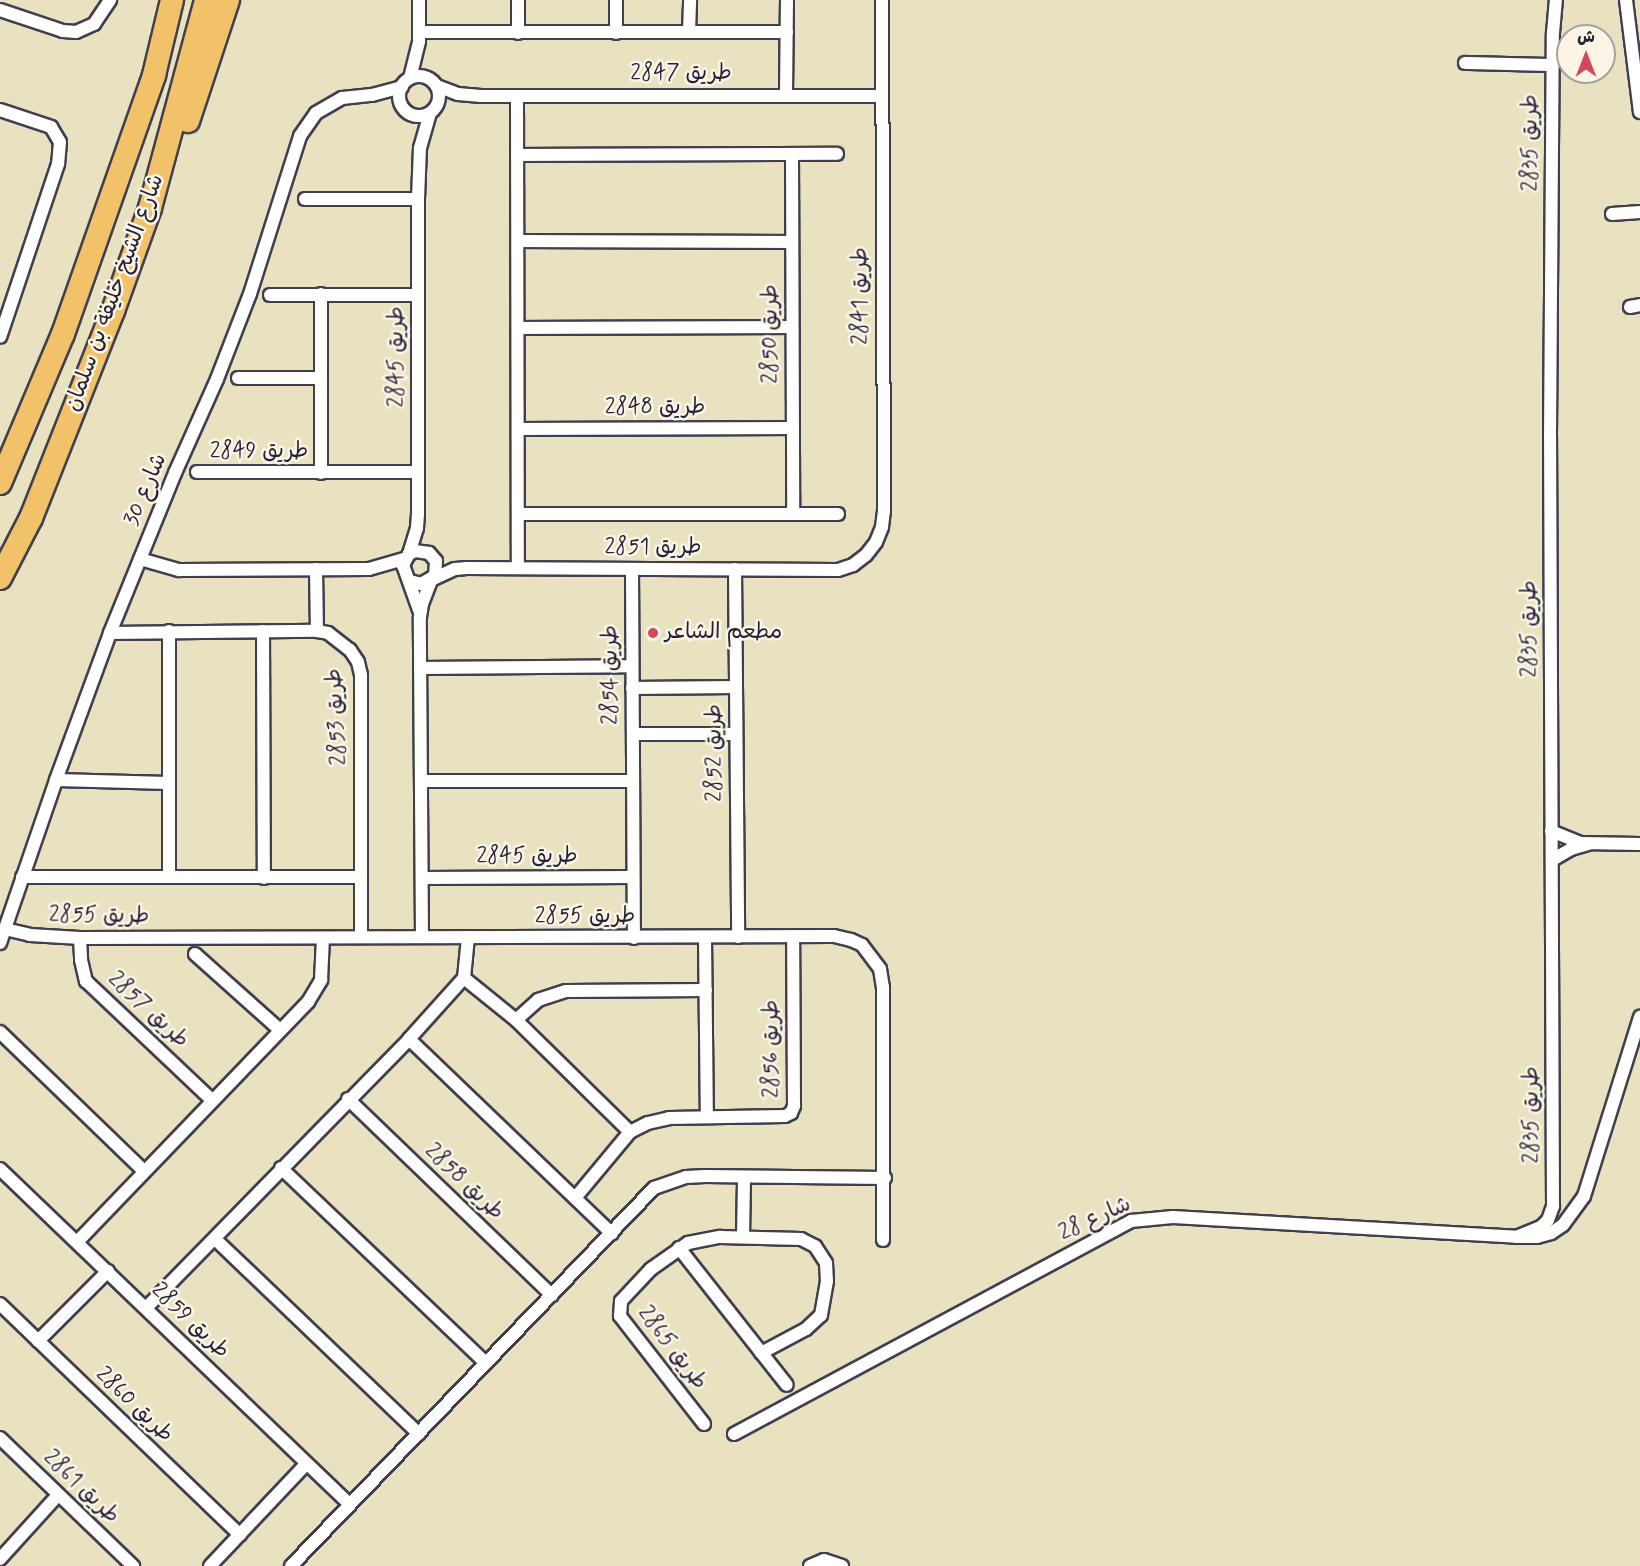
<!DOCTYPE html>
<html>
<head>
<meta charset="utf-8">
<style>
	body { margin:0 }
	#map { position:relative; width:1640px; height:1566px; overflow:hidden; background:#e9e2c1; font-family:Mynerve,"Playpen Sans Arabic",sans-serif }
	div>[style] { position:absolute }
	.roads { filter:drop-shadow(2px 0 #403f4f) drop-shadow(-2px 0 #403f4f) drop-shadow(0 2px #403f4f) drop-shadow(0 -2px #403f4f) }
	.street>* { height:12px; margin:-6px; padding:0 6px; transform-origin:6px; border-radius:6px; background:#fff }
	.street>.ring { margin:-6px; padding:0; box-sizing:content-box; background:none; border:12px solid #fff; border-radius:50% }
	.highway>* { height:22px; margin:-11px; padding:0 11px; transform-origin:11px; border-radius:11px; background:#f2c26a }
	.dots>* { width:16px; height:16px; translate:-50% -50%; box-sizing:border-box; border:3px solid #fcf5e5; border-radius:50% }
	span { translate:-50% -50%; white-space:nowrap; text-align:center; line-height:1.15; -webkit-text-stroke:5px #fcf5e5; paint-order:stroke }
	.street-label { font-size:22px; color:#22223b }
	.poi-label { font-size:22px; color:#22223b }
	.left { translate:0 -50%; text-align:left }
	.north { position:absolute; left:1556px; top:24px; width:60px; height:60px; box-sizing:border-box; background:#fcf5e5; border:2px solid #a5a1a1; border-radius:50%; rotate:0deg; font-size:16px; font-weight:700; line-height:24px; text-align:center; color:#22223b }
	.north::after { content:''; display:block; margin:auto; width:21px; height:27px; background:#d1495b; clip-path:polygon(50% 0,100% 100%,50% 72%,0 100%) }
</style>
</head>
<body>
<div id="map">
	<div class="roads">
		<div class="street">
			<div style="left:518px;top:0;width:33px;rotate:90deg"></div>
			<div style="left:616px;top:0;width:33px;rotate:90deg"></div>
			<div style="left:1626px;top:0;width:113px;rotate:82.9deg"></div>
			<div style="left:0;top:10px;width:66px;rotate:18.4deg"></div>
			<div style="left:63px;top:31px;width:13px;rotate:4deg"></div>
			<div style="left:76px;top:32px;width:20px;rotate:-24deg"></div>
			<div style="left:94px;top:24px;width:29px;rotate:-56deg"></div>
			<div style="left:419px;top:32px;width:368px"></div>
			<div style="left:689px;top:32px;width:32px;rotate:-88deg"></div>
			<div style="left:1465px;top:63px;width:88px;rotate:1.3deg"></div>
			<div class="ring" style="left:399px;top:76px;width:28px;height:28px"></div>
			<div style="left:410px;top:78px;width:38px;rotate:-76deg"></div>
			<div style="left:419px;top:41px;width:41px;rotate:-90deg"></div>
			<div style="left:437px;top:86px;width:22px;rotate:21deg"></div>
			<div style="left:458px;top:94px;width:23px;rotate:5deg"></div>
			<div style="left:481px;top:96px;width:401px"></div>
			<div style="left:786px;top:94px;width:94px;rotate:-89.4deg"></div>
			<div style="left:517px;top:96px;width:472px;rotate:89.9deg"></div>
			<div style="left:0;top:110px;width:54px;rotate:18.4deg"></div>
			<div style="left:51px;top:127px;width:17px;rotate:59deg"></div>
			<div style="left:60px;top:142px;width:22px;rotate:95deg"></div>
			<div style="left:58px;top:164px;width:182px;rotate:108.5deg"></div>
			<div style="left:517px;top:155px;width:320px;rotate:-0.2deg"></div>
			<div style="left:792px;top:155px;width:358px;rotate:89.8deg"></div>
			<div style="left:305px;top:199px;width:113px"></div>
			<div style="left:1612px;top:214px;width:28px;rotate:-4deg"></div>
			<div style="left:518px;top:241px;width:274px;rotate:0.2deg"></div>
			<div style="left:270px;top:295px;width:147px"></div>
			<div style="left:1630px;top:307px;width:10px;rotate:-11deg"></div>
			<div style="left:518px;top:328px;width:274px;rotate:-0.2deg"></div>
			<div style="left:238px;top:378px;width:82px"></div>
			<div style="left:518px;top:429px;width:275px;rotate:-0.2deg"></div>
			<div style="left:197px;top:472px;width:221px"></div>
			<div style="left:321px;top:473px;width:179px;rotate:-90deg"></div>
			<div style="left:518px;top:514px;width:320px"></div>
			<div style="left:409px;top:554px;width:27px;rotate:-73deg"></div>
			<div style="left:417px;top:528px;width:14px;rotate:-86deg"></div>
			<div style="left:418px;top:514px;width:315px;rotate:-90deg"></div>
			<div style="left:418px;top:199px;width:51px;rotate:-87.8deg"></div>
			<div style="left:420px;top:148px;width:36px;rotate:-74deg"></div>
			<div style="left:140px;top:559px;width:41px;rotate:15.8deg"></div>
			<div style="left:179px;top:570px;width:190px;rotate:-0.3deg"></div>
			<div style="left:369px;top:569px;width:37px;rotate:-16deg"></div>
			<div style="left:316px;top:569px;width:62px;rotate:89.1deg"></div>
			<div style="left:632px;top:569px;width:369px;rotate:89.7deg"></div>
			<div style="left:735px;top:569px;width:368px;rotate:89.5deg"></div>
			<div style="left:410px;top:581px;width:11px;rotate:15deg"></div>
			<div style="left:421px;top:584px;width:16px;rotate:-30deg"></div>
			<div style="left:435px;top:576px;width:15px;rotate:-86deg"></div>
			<div style="left:436px;top:561px;width:11px;rotate:-131deg"></div>
			<div style="left:429px;top:553px;width:14px;rotate:-172deg"></div>
			<div style="left:415px;top:551px;width:7px;rotate:153deg"></div>
			<div style="left:409px;top:554px;width:13px;rotate:119deg"></div>
			<div style="left:403px;top:565px;width:48px;rotate:70.4deg"></div>
			<div style="left:263px;top:631px;width:247px;rotate:89.8deg"></div>
			<div style="left:110px;top:633px;width:207px;rotate:-0.6deg"></div>
			<div style="left:317px;top:631px;width:11px;rotate:10deg"></div>
			<div style="left:328px;top:633px;width:28px;rotate:38deg"></div>
			<div style="left:350px;top:650px;width:14px;rotate:56deg"></div>
			<div style="left:358px;top:662px;width:13px;rotate:77deg"></div>
			<div style="left:361px;top:675px;width:261px;rotate:90deg"></div>
			<div style="left:420px;top:668px;width:212px;rotate:-0.5deg"></div>
			<div style="left:632px;top:688px;width:104px;rotate:-0.6deg"></div>
			<div style="left:633px;top:734px;width:103px"></div>
			<div style="left:56px;top:780px;width:113px;rotate:1.5deg"></div>
			<div style="left:421px;top:781px;width:212px"></div>
			<div style="left:1551px;top:831px;width:32px;rotate:22deg"></div>
			<div style="left:1581px;top:843px;width:59px;rotate:1deg"></div>
			<div style="left:1552px;top:860px;width:22px;rotate:-30deg"></div>
			<div style="left:1571px;top:849px;width:18px;rotate:-16deg"></div>
			<div style="left:22px;top:877px;width:339px"></div>
			<div style="left:169px;top:877px;width:246px;rotate:-90deg"></div>
			<div style="left:422px;top:878px;width:211px;rotate:-0.3deg"></div>
			<div style="left:5px;top:929px;width:26px;rotate:13deg"></div>
			<div style="left:30px;top:935px;width:50px;rotate:3.4deg"></div>
			<div style="left:80px;top:938px;width:754px;rotate:-0.15deg"></div>
			<div style="left:834px;top:936px;width:17px;rotate:13deg"></div>
			<div style="left:851px;top:940px;width:12px;rotate:24deg"></div>
			<div style="left:862px;top:945px;width:30px;rotate:53deg"></div>
			<div style="left:880px;top:969px;width:18px;rotate:81deg"></div>
			<div style="left:883px;top:987px;width:253px;rotate:90deg"></div>
			<div style="left:422px;top:937px;width:320px;rotate:-90.4deg"></div>
			<div style="left:420px;top:617px;width:13px;rotate:-81deg"></div>
			<div style="left:422px;top:604px;width:26px;rotate:-69deg"></div>
			<div style="left:431px;top:580px;width:26px;rotate:-25deg"></div>
			<div style="left:455px;top:569px;width:12px;rotate:-5deg"></div>
			<div style="left:467px;top:568px;width:371px;rotate:0.3deg"></div>
			<div style="left:838px;top:570px;width:16px;rotate:-18deg"></div>
			<div style="left:853px;top:565px;width:16px;rotate:-38deg"></div>
			<div style="left:866px;top:555px;width:16px;rotate:-52deg"></div>
			<div style="left:876px;top:542px;width:16px;rotate:-68deg"></div>
			<div style="left:882px;top:527px;width:16px;rotate:-83deg"></div>
			<div style="left:884px;top:511px;width:511px;rotate:-90.22deg"></div>
			<div style="left:80px;top:938px;width:22px;rotate:87deg"></div>
			<div style="left:81px;top:960px;width:22px;rotate:77deg"></div>
			<div style="left:86px;top:981px;width:173px;rotate:43.4deg"></div>
			<div style="left:705px;top:938px;width:179px;rotate:89.4deg"></div>
			<div style="left:0;top:943px;width:172px;rotate:-71deg"></div>
			<div style="left:56px;top:780px;width:157px;rotate:-69.8deg"></div>
			<div style="left:110px;top:633px;width:173px;rotate:-67.9deg"></div>
			<div style="left:175px;top:473px;width:103px;rotate:-65.9deg"></div>
			<div style="left:217px;top:379px;width:91px;rotate:-68.8deg"></div>
			<div style="left:250px;top:294px;width:166px;rotate:-72.4deg"></div>
			<div style="left:300px;top:136px;width:28px;rotate:-55deg"></div>
			<div style="left:316px;top:113px;width:30px;rotate:-30deg"></div>
			<div style="left:342px;top:98px;width:30px;rotate:-6deg"></div>
			<div style="left:372px;top:95px;width:31px;rotate:-15deg"></div>
			<div style="left:195px;top:954px;width:114px;rotate:41.8deg"></div>
			<div style="left:464px;top:978px;width:67px;rotate:38.9deg"></div>
			<div style="left:516px;top:1020px;width:160px;rotate:44.5deg"></div>
			<div style="left:516px;top:1020px;width:30px;rotate:-42deg"></div>
			<div style="left:538px;top:1000px;width:29px;rotate:-18deg"></div>
			<div style="left:566px;top:991px;width:140px;rotate:-0.4deg"></div>
			<div style="left:0;top:1032px;width:200px;rotate:44deg"></div>
			<div style="left:409px;top:1039px;width:281px;rotate:43.8deg"></div>
			<div style="left:348px;top:1099px;width:283px;rotate:43.9deg"></div>
			<div style="left:281px;top:1168px;width:283px;rotate:43.6deg"></div>
			<div style="left:0;top:1169px;width:484px;rotate:43.8deg"></div>
			<div style="left:575px;top:1198px;width:86px;rotate:-50.2deg"></div>
			<div style="left:630px;top:1132px;width:20px;rotate:-27deg"></div>
			<div style="left:648px;top:1123px;width:22px;rotate:-13deg"></div>
			<div style="left:669px;top:1118px;width:116px;rotate:-1deg"></div>
			<div style="left:785px;top:1116px;width:7px;rotate:-27deg"></div>
			<div style="left:791px;top:1113px;width:8px;rotate:-67deg"></div>
			<div style="left:794px;top:1106px;width:170px;rotate:-90.3deg"></div>
			<div style="left:743px;top:1237px;width:60px;rotate:-89deg"></div>
			<div style="left:1516px;top:1237px;width:27px;rotate:-22deg"></div>
			<div style="left:1541px;top:1227px;width:10px;rotate:-45deg"></div>
			<div style="left:1548px;top:1220px;width:15px;rotate:-70deg"></div>
			<div style="left:1553px;top:1206px;width:770px;rotate:-90.22deg"></div>
			<div style="left:1550px;top:436px;width:403px;rotate:-89.6deg"></div>
			<div style="left:1553px;top:33px;width:33px;rotate:-85deg"></div>
			<div style="left:215px;top:1239px;width:282px;rotate:43.7deg"></div>
			<div style="left:78px;top:1241px;width:332px;rotate:-46.1deg"></div>
			<div style="left:308px;top:1002px;width:26px;rotate:-59deg"></div>
			<div style="left:321px;top:980px;width:42px;rotate:-87.3deg"></div>
			<div style="left:679px;top:1248px;width:174px;rotate:51.8deg"></div>
			<div style="left:0;top:1304px;width:333px;rotate:43.9deg"></div>
			<div style="left:146px;top:1308px;width:376px;rotate:-45.6deg"></div>
			<div style="left:409px;top:1039px;width:82px;rotate:-48deg"></div>
			<div style="left:464px;top:978px;width:41px;rotate:-84.4deg"></div>
			<div style="left:38px;top:1341px;width:99px;rotate:-45deg"></div>
			<div style="left:704px;top:1424px;width:137px;rotate:-127.9deg"></div>
			<div style="left:620px;top:1316px;width:15px;rotate:-86deg"></div>
			<div style="left:621px;top:1301px;width:44px;rotate:-46.8deg"></div>
			<div style="left:651px;top:1269px;width:45px;rotate:-35.1deg"></div>
			<div style="left:688px;top:1243px;width:33px;rotate:-11deg"></div>
			<div style="left:720px;top:1237px;width:81px;rotate:1.4deg"></div>
			<div style="left:801px;top:1239px;width:16px;rotate:27deg"></div>
			<div style="left:815px;top:1246px;width:20px;rotate:57deg"></div>
			<div style="left:826px;top:1263px;width:18px;rotate:87deg"></div>
			<div style="left:827px;top:1281px;width:35px;rotate:100deg"></div>
			<div style="left:821px;top:1315px;width:21px;rotate:137deg"></div>
			<div style="left:806px;top:1329px;width:51px;rotate:151.9deg"></div>
			<div style="left:734px;top:1434px;width:451px;rotate:-28.2deg"></div>
			<div style="left:1131px;top:1221px;width:42px;rotate:-5.4deg"></div>
			<div style="left:1173px;top:1217px;width:344px;rotate:3.3deg"></div>
			<div style="left:1516px;top:1237px;width:21px"></div>
			<div style="left:1537px;top:1237px;width:15px;rotate:-16deg"></div>
			<div style="left:1551px;top:1233px;width:14px;rotate:-34deg"></div>
			<div style="left:1563px;top:1225px;width:36px;rotate:-54deg"></div>
			<div style="left:1584px;top:1196px;width:188px;rotate:-72.6deg"></div>
			<div style="left:0;top:1438px;width:185px;rotate:43.9deg"></div>
			<div style="left:0;top:1559px;width:86px;rotate:-47.8deg"></div>
			<div style="left:210px;top:1566px;width:140px;rotate:-46.7deg"></div>
			<div style="left:291px;top:1566px;width:524px;rotate:-46.16deg"></div>
			<div style="left:654px;top:1188px;width:34px;rotate:-19deg"></div>
			<div style="left:686px;top:1177px;width:19px;rotate:-3deg"></div>
			<div style="left:705px;top:1176px;width:180px;rotate:0.6deg"></div>
			<div style="left:810px;top:1566px;width:15px;rotate:-23deg"></div>
			<div style="left:824px;top:1560px;width:19px;rotate:18deg"></div>
		</div>
		<div class="highway">
			<div style="left:188px;top:121px;width:127px;rotate:-71.7deg"></div>
			<div style="left:0;top:483px;width:162px;rotate:-67.1deg"></div>
			<div style="left:63px;top:334px;width:275px;rotate:-70.6deg"></div>
			<div style="left:154px;top:75px;width:77px;rotate:-76.5deg"></div>
			<div style="left:0;top:578px;width:68px;rotate:-62.7deg"></div>
			<div style="left:31px;top:518px;width:223px;rotate:-68.4deg"></div>
			<div style="left:113px;top:311px;width:109px;rotate:-70.2deg"></div>
			<div style="left:150px;top:208px;width:215px;rotate:-74.9deg"></div>
		</div>
	</div>
	<div class="dots">
		<div style="left:653px;top:633px;background:#d1495b"></div>
	</div>
	<div class="street-label">
		<span style="left:681px;top:74px">طريق 2847</span>
		<span style="left:1531px;top:143px;rotate:-90deg">طريق 2835</span>
		<span style="left:115px;top:293px;rotate:-70deg">شارع الشيخ خليفة بن سلمان</span>
		<span style="left:861px;top:296px;rotate:-90deg">طريق 2841</span>
		<span style="left:771px;top:334px;rotate:-90deg">طريق 2850</span>
		<span style="left:397px;top:357px;rotate:-90deg">طريق 2845</span>
		<span style="left:655px;top:408px">طريق 2848</span>
		<span style="left:259px;top:452px">طريق 2849</span>
		<span style="left:146px;top:490px;rotate:-67deg">شارع 30</span>
		<span style="left:653px;top:548px">طريق 2851</span>
		<span style="left:1530px;top:629px;rotate:-90deg">طريق 2835</span>
		<span style="left:611px;top:675px;rotate:-90deg">طريق 2854</span>
		<span style="left:337px;top:717px;rotate:-93deg">طريق 2853</span>
		<span style="left:715px;top:753px;rotate:-90deg">طريق 2852</span>
		<span style="left:527px;top:857px">طريق 2845</span>
		<span style="left:99px;top:916px;rotate:1deg">طريق 2855</span>
		<span style="left:585px;top:917px">طريق 2855</span>
		<span style="left:148px;top:1010px;rotate:43deg">طريق 2857</span>
		<span style="left:772px;top:1049px;rotate:-90deg">طريق 2856</span>
		<span style="left:1532px;top:1115px;rotate:-90deg">طريق 2835</span>
		<span style="left:464px;top:1182px;rotate:44deg">طريق 2858</span>
		<span style="left:1095px;top:1219px;rotate:-24deg">شارع 28</span>
		<span style="left:190px;top:1321px;rotate:44deg">طريق 2859</span>
		<span style="left:672px;top:1348px;rotate:53deg">طريق 2865</span>
		<span style="left:134px;top:1405px;rotate:44deg">طريق 2860</span>
		<span style="left:81px;top:1487px;rotate:44deg">طريق 2861</span>
	</div>
	<div class="poi-label">
		<span class="left" style="left:665px;top:633px">مطعم الشاعر</span>
	</div>
	<div class="north">ش</div>
</div>
</body>
</html>
